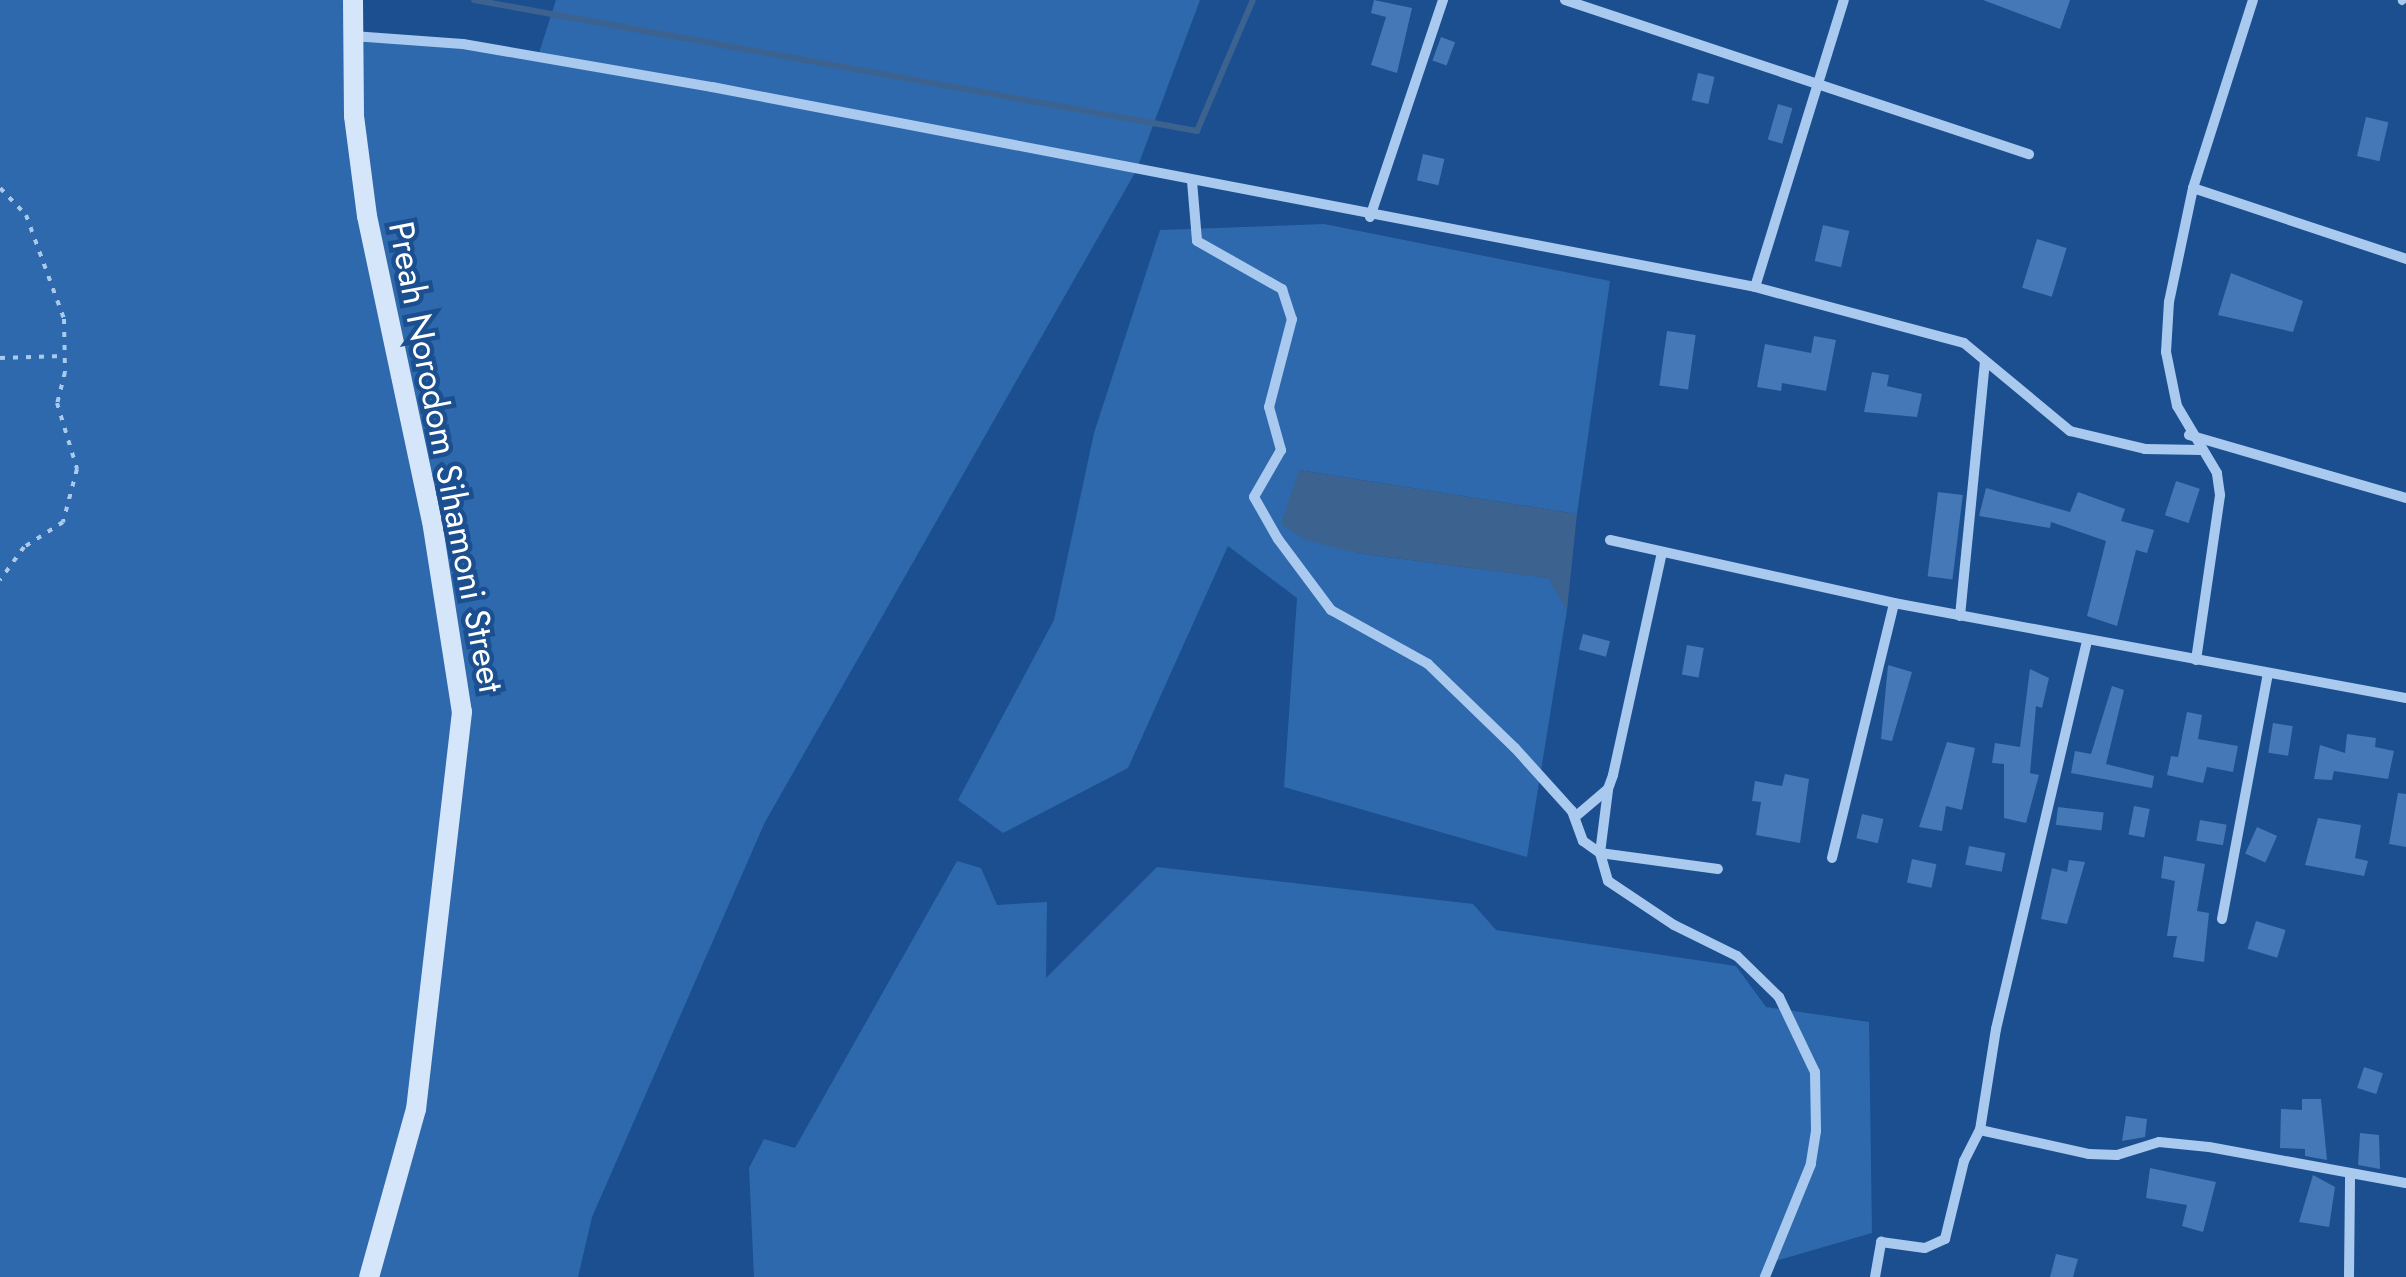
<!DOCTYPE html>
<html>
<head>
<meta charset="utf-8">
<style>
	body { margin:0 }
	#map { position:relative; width:2406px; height:1277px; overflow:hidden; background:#1b4f8f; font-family:Jost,sans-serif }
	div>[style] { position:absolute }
	.green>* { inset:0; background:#2e69ad }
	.water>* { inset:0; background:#3c6290 }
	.stream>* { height:6px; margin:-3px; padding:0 3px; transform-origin:3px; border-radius:3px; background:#3c6290 }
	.building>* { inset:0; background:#4478b7; transform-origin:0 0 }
	.path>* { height:4px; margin-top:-2px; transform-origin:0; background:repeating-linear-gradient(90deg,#a9c9ee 0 5px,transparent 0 13px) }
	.lane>* { height:8px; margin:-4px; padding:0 4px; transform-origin:4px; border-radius:4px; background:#a9c9ee }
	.street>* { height:10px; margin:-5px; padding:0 5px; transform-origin:5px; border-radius:5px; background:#a9c9ee }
	.secondary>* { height:20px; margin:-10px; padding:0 10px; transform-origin:10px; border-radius:10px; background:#d6e6fa }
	span { translate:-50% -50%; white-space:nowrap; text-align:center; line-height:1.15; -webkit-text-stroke:9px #1b4f8f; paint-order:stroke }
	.street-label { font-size:35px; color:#fff }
</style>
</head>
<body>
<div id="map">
	<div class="green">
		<div style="clip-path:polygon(0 0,353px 0,352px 35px,538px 56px,556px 0,1200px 0,1136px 171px,765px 822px,592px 1217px,578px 1277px,0 1277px)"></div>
		<div style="clip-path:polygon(1324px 224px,1610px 281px,1577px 514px,1299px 470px,1356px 553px,1549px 578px,1567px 610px,1527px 857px,1284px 787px,1297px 598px,1228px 546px,1128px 768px,1003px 833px,958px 800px,1054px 620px,1094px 433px,1160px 230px)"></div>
		<div style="clip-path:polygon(957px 861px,981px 868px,997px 905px,1047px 902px,1046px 978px,1157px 867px,1473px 904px,1496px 930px,1736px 966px,1766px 1007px,1869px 1022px,1872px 1233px,1772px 1262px,1768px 1277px,754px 1277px,749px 1168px,764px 1139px,795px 1148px)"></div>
	</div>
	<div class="water">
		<div style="clip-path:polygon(1299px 470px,1577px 514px,1567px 610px,1548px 578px,1356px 553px,1306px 540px,1281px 524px)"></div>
	</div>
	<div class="stream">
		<div style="left:474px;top:0;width:735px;rotate:10.27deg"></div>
		<div style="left:1197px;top:131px;width:142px;rotate:-66.9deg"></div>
	</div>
	<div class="building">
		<div style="clip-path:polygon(1374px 0,1412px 8px,1397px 73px,1371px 65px,1386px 17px,1371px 13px)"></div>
		<div style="clip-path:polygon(1983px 0,2070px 0,2060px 29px)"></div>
		<div style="left:1441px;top:37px;width:15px;height:25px;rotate:20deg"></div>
		<div style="left:1698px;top:73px;width:17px;height:28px;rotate:13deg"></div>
		<div style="left:1778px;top:104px;width:15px;height:37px;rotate:16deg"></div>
		<div style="left:2366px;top:117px;width:23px;height:40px;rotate:13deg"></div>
		<div style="left:1423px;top:154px;width:22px;height:27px;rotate:13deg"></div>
		<div style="left:1823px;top:225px;width:27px;height:37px;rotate:13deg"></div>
		<div style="left:2037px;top:239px;width:31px;height:51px;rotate:17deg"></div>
		<div style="clip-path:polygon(2231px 273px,2303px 301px,2293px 332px,2218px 315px)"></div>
		<div style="left:1667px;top:331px;width:29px;height:55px;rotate:8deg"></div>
		<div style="clip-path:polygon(1814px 336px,1836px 340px,1826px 391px,1782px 383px,1781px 391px,1757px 387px,1765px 344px,1811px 353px)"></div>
		<div style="clip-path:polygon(1872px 372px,1889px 375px,1887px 386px,1922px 394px,1917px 417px,1864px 412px)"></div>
		<div style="left:2176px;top:481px;width:25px;height:36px;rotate:18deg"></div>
		<div style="clip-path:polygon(1986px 488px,2070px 512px,2078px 492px,2125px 509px,2121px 521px,2154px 530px,2147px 553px,2136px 550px,2117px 626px,2087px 616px,2106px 541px,2051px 522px,2050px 528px,1979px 516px)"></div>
		<div style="left:1938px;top:492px;width:25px;height:85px;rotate:7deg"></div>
		<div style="left:1583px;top:634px;width:28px;height:16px;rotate:15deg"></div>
		<div style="left:1687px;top:645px;width:17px;height:30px;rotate:10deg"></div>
		<div style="clip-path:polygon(1888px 665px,1912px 672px,1892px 741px,1881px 739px)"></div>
		<div style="clip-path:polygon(2030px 669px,2049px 678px,2042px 708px,2036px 706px,2030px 773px,2039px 775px,2026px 823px,2004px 818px,2004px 764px,1992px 763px,1995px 743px,2020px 747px)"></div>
		<div style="clip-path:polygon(2112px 686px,2124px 690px,2106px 764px,2154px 776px,2152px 788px,2071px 773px,2075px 751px,2091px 754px)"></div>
		<div style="clip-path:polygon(2187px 712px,2202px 715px,2198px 739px,2238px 746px,2233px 772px,2207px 767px,2203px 783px,2167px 775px,2171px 756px,2178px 757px)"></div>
		<div style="left:2273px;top:723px;width:20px;height:30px;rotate:9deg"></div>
		<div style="clip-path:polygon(2347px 734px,2376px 738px,2375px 747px,2394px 751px,2388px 779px,2334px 771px,2332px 780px,2314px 779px,2320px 745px,2345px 753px)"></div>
		<div style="clip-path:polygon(1947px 742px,1975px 748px,1962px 810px,1946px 806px,1942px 831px,1919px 827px)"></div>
		<div style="clip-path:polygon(1785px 774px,1809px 779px,1800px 843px,1756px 835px,1761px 802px,1752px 801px,1755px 781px,1782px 786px)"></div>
		<div style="clip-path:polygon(2398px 793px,2406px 794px,2406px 847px,2389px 844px)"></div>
		<div style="left:2134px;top:806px;width:16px;height:29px;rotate:11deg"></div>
		<div style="left:2058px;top:807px;width:46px;height:18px;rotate:7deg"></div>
		<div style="left:1862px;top:814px;width:22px;height:25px;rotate:13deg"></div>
		<div style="clip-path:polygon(2318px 818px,2361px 825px,2355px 858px,2368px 861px,2364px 876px,2305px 865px)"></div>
		<div style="left:2200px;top:820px;width:27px;height:21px;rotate:10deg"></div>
		<div style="left:2257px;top:827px;width:22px;height:29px;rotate:24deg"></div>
		<div style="left:1969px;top:846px;width:37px;height:19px;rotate:11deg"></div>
		<div style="clip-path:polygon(2164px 856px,2205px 864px,2197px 911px,2209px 913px,2204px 962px,2173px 957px,2177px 936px,2167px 936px,2175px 881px,2161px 878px)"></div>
		<div style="left:1912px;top:859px;width:25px;height:24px;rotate:12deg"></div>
		<div style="clip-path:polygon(2069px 860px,2085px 862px,2067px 924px,2041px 919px,2052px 868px,2067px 872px)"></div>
		<div style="left:2256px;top:921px;width:31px;height:29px;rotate:17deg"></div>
		<div style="left:2364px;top:1067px;width:20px;height:22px;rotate:18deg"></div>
		<div style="clip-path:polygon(2302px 1099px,2321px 1099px,2327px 1160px,2305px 1156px,2305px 1149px,2280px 1148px,2281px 1109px,2302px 1110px)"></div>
		<div style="clip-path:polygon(2126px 1116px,2147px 1119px,2145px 1137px,2122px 1141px)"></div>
		<div style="clip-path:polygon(2360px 1133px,2379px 1135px,2380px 1169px,2358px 1165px)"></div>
		<div style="clip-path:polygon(2150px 1168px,2216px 1182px,2203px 1232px,2182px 1226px,2187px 1205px,2146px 1198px)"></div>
		<div style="clip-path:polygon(2313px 1175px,2335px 1187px,2329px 1227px,2299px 1222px)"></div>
		<div style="clip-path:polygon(2056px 1254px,2078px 1259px,2073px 1277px,2050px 1277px)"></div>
	</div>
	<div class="path">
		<div style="left:0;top:188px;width:37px;rotate:46deg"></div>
		<div style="left:26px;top:215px;width:111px;rotate:69.9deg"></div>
		<div style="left:64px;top:319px;width:53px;rotate:88.9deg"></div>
		<div style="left:65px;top:372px;width:32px;rotate:104deg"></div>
		<div style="left:57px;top:403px;width:69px;rotate:73.1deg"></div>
		<div style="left:77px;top:469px;width:55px;rotate:104.8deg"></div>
		<div style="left:63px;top:522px;width:46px;rotate:147.3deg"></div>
		<div style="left:24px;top:547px;width:41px;rotate:126deg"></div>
		<div style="left:0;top:358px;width:63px;rotate:-1.8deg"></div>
	</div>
	<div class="lane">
		<div style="left:2402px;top:1px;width:1px;rotate:-45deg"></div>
	</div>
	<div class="street">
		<div style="left:1565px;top:0;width:489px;rotate:18.4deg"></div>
		<div style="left:353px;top:36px;width:110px;rotate:4.2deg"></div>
		<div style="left:463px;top:44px;width:253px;rotate:9.8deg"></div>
		<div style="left:712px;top:87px;width:1062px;rotate:10.85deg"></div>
		<div style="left:1755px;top:287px;width:216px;rotate:15deg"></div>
		<div style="left:1964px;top:343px;width:138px;rotate:39.7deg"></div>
		<div style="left:2070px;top:431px;width:77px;rotate:13.5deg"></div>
		<div style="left:2145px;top:449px;width:56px;rotate:1deg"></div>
		<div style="left:1192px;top:181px;width:60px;rotate:85.2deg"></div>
		<div style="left:1197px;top:241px;width:98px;rotate:29.5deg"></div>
		<div style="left:1282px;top:289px;width:32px;rotate:72deg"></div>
		<div style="left:1292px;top:319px;width:91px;rotate:104.6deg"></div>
		<div style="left:1269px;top:407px;width:45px;rotate:74.4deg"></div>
		<div style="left:1281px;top:450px;width:54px;rotate:119.9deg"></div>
		<div style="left:1254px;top:497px;width:48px;rotate:60.3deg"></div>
		<div style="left:1278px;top:539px;width:89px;rotate:53.3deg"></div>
		<div style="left:1331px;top:610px;width:111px;rotate:29.1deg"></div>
		<div style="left:1428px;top:664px;width:121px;rotate:44deg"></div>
		<div style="left:1515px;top:748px;width:85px;rotate:47.9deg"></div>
		<div style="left:1572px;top:811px;width:32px;rotate:70deg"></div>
		<div style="left:1583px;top:841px;width:21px;rotate:35deg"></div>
		<div style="left:1600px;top:853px;width:29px;rotate:74deg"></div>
		<div style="left:1608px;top:881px;width:79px;rotate:33.7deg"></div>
		<div style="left:1674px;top:925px;width:70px;rotate:26.2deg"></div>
		<div style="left:1737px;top:956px;width:59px;rotate:44.3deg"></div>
		<div style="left:1779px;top:997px;width:83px;rotate:64.4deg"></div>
		<div style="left:1815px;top:1072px;width:59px;rotate:89deg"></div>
		<div style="left:1816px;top:1131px;width:33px;rotate:99deg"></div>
		<div style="left:1811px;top:1164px;width:122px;rotate:112.2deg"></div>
		<div style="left:2193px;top:188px;width:225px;rotate:18.4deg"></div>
		<div style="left:1370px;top:217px;width:229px;rotate:-71.4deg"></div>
		<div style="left:1755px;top:287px;width:300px;rotate:-72.8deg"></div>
		<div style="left:2189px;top:435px;width:226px;rotate:16.2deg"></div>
		<div style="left:1610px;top:540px;width:291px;rotate:12.5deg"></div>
		<div style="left:1894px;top:603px;width:521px;rotate:10.51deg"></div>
		<div style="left:1960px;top:616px;width:256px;rotate:-84.4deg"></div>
		<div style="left:2196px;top:660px;width:167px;rotate:-81.7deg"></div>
		<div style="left:2220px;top:495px;width:22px;rotate:-98deg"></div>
		<div style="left:2217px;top:473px;width:78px;rotate:-120.8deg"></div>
		<div style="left:2177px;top:406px;width:55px;rotate:-101.5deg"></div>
		<div style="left:2166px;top:352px;width:50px;rotate:-86.6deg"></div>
		<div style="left:2169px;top:302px;width:116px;rotate:-78.1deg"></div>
		<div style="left:2193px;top:188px;width:197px;rotate:-72.3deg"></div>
		<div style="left:1608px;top:790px;width:64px;rotate:97.2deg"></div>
		<div style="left:1600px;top:853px;width:119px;rotate:7.7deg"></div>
		<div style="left:1575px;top:817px;width:43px;rotate:-40.3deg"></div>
		<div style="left:1608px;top:789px;width:15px;rotate:-70deg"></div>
		<div style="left:1613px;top:775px;width:228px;rotate:-77.6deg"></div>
		<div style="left:1832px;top:858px;width:262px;rotate:-76.3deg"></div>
		<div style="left:2222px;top:919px;width:249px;rotate:-79.4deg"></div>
		<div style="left:1980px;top:1130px;width:112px;rotate:12.4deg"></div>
		<div style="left:2089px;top:1154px;width:28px;rotate:2deg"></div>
		<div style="left:2117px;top:1155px;width:44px;rotate:-17.2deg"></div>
		<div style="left:2159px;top:1142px;width:50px;rotate:5.7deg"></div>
		<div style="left:2209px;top:1147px;width:200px;rotate:10.4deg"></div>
		<div style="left:1875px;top:1277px;width:36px;rotate:-80deg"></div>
		<div style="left:1881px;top:1242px;width:44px;rotate:7.8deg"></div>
		<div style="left:1925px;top:1248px;width:22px;rotate:-24deg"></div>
		<div style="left:1945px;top:1239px;width:80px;rotate:-76.3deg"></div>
		<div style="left:1964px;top:1161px;width:35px;rotate:-63deg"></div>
		<div style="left:1980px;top:1130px;width:102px;rotate:-81deg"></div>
		<div style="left:1996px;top:1029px;width:400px;rotate:-76.8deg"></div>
		<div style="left:2349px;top:1277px;width:103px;rotate:-89.4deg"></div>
	</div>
	<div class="secondary">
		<div style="left:353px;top:0;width:116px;rotate:89.5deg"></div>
		<div style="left:354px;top:116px;width:101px;rotate:82.6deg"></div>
		<div style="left:367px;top:216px;width:312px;rotate:78deg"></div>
		<div style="left:432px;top:521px;width:193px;rotate:81.1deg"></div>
		<div style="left:462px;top:712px;width:400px;rotate:96.6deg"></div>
		<div style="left:416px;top:1109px;width:174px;rotate:105.6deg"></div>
	</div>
	<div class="street-label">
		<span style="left:446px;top:457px;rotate:79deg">Preah Norodom Sihamoni Street</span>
	</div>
</div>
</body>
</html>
